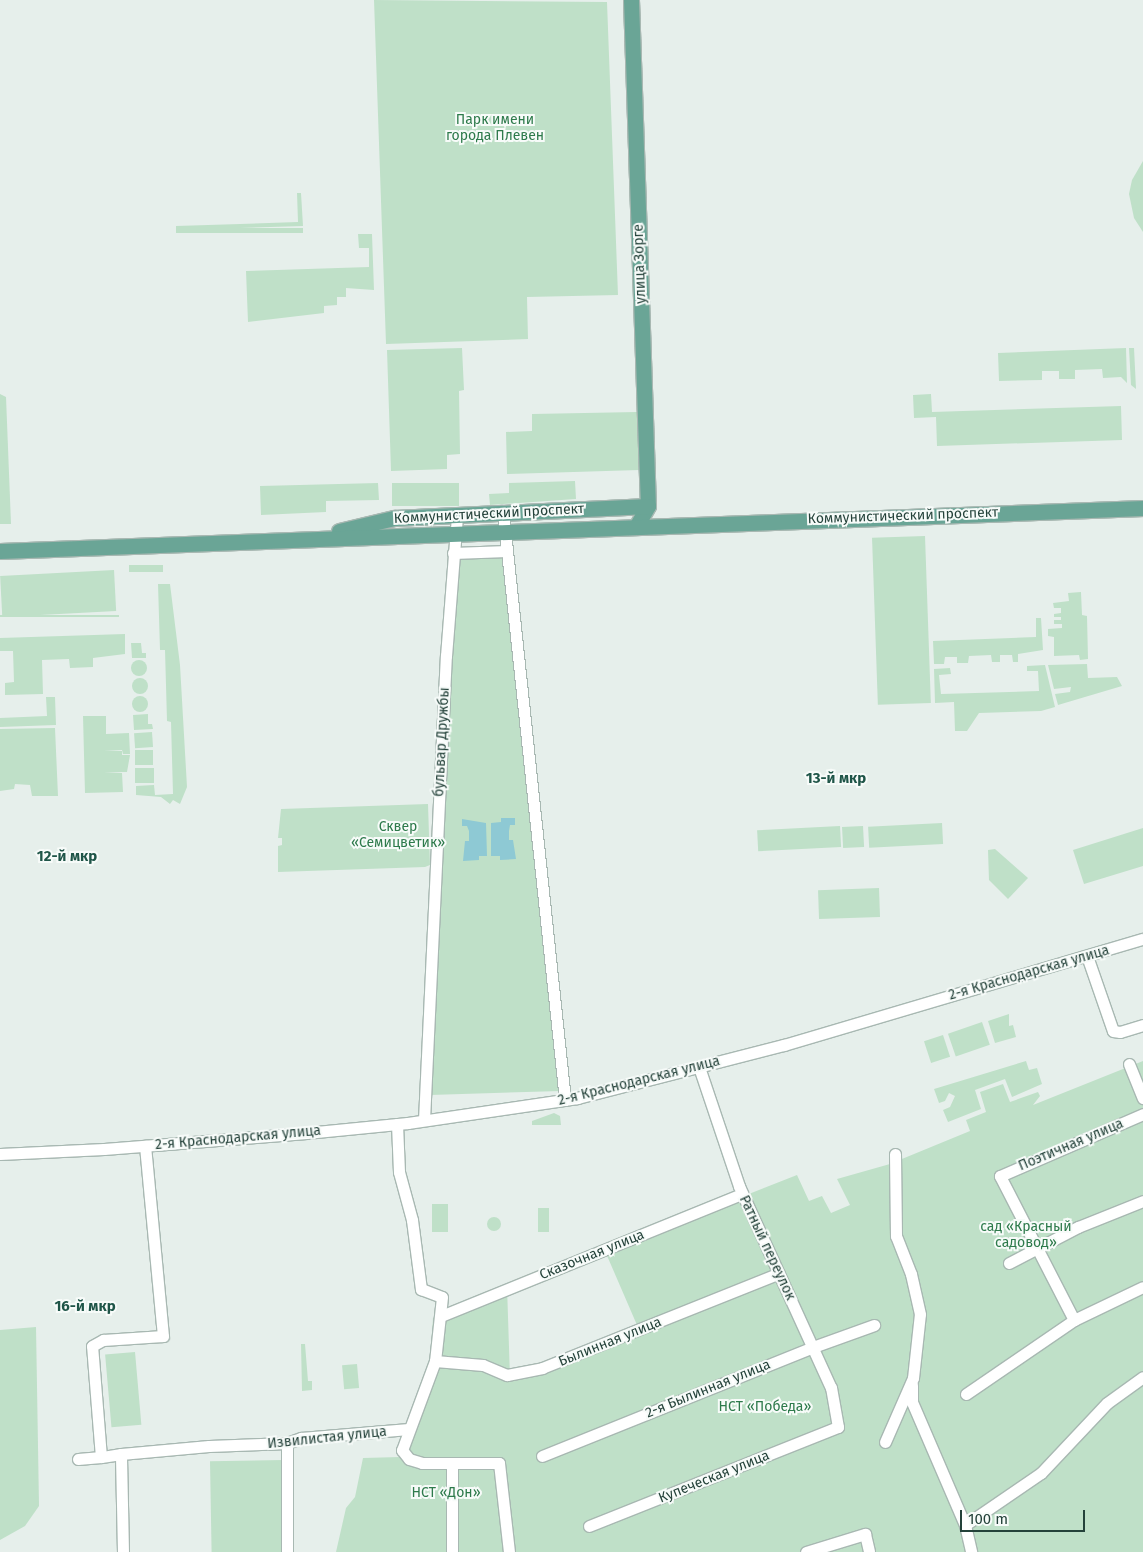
<!DOCTYPE html>
<html>
<head>
<meta charset="utf-8">
<style>
	body { margin:0 }
	#map { position:relative; width:1143px; height:1552px; overflow:hidden; background:#e6efeb; font-family:"Fira Sans",sans-serif }
	div>[style] { position:absolute }
	.green>* { inset:0; background:#bfe0c8; transform-origin:0 0 }
	.round { border-radius:50% }
	.water>* { inset:0; background:#8ec9d4 }
	.roads { filter:drop-shadow(1px 0 #a8b8b2) drop-shadow(-1px 0 #a8b8b2) drop-shadow(0 1px #a8b8b2) drop-shadow(0 -1px #a8b8b2) }
	.minor>* { height:11px; margin:-5.5px; padding:0 5.5px; transform-origin:5.5px; border-radius:5.5px; background:#fff }
	.major>* { height:15px; margin:-7.5px; padding:0 7.5px; transform-origin:7.5px; border-radius:7.5px; background:#6aa596 }
	span { translate:-50% -50%; white-space:nowrap; text-align:center; line-height:1.15; -webkit-text-stroke:4px #f7fbf9; paint-order:stroke }
	.park-label { font-size:14px; color:#2d7a4b }
	.street-label { font-size:14px; color:#24423a }
	.neighbourhood-label { font-size:15px; color:#1f5548; font-weight:700 }
	.scale { position:absolute; left:960px; top:1510px; width:125px; height:22px; box-sizing:border-box; border:2px solid #24423a; border-top:0; padding-left:6px; font-size:15px; line-height:18px; white-space:nowrap; color:#24423a; -webkit-text-stroke:4px #f7fbf9; paint-order:stroke }
</style>
</head>
<body>
<div id="map">
	<div class="green">
		<div style="clip-path:polygon(374px 0,607px 2px,618px 295px,527px 297px,528px 339px,386px 344px)"></div>
		<div style="clip-path:polygon(1143px 161px,1143px 232px,1134px 218px,1129px 194px,1132px 180px)"></div>
		<div style="clip-path:polygon(297px 193px,301px 193px,303px 226px,176px 230px,176px 226px,298px 222px)"></div>
		<div style="left:303px;top:228px;width:5px;height:127px;rotate:90deg"></div>
		<div style="clip-path:polygon(358px 234px,372px 234px,374px 290px,346px 288px,346px 297px,337px 297px,337px 305px,324px 306px,324px 313px,248px 322px,246px 271px,369px 267px,369px 248px,359px 248px)"></div>
		<div style="clip-path:polygon(462px 348px,464px 390px,459px 391px,460px 454px,447px 455px,447px 469px,391px 471px,387px 350px)"></div>
		<div style="clip-path:polygon(1126px 348px,1127px 383px,1121px 377px,1103px 378px,1102px 369px,1075px 370px,1075px 379px,1059px 379px,1059px 371px,1042px 371px,1042px 380px,999px 381px,998px 353px)"></div>
		<div style="clip-path:polygon(1129px 348px,1134px 348px,1136px 389px,1131px 385px)"></div>
		<div style="clip-path:polygon(0 394px,6px 397px,11px 524px,0 524px)"></div>
		<div style="clip-path:polygon(931px 394px,932px 412px,1121px 406px,1122px 440px,937px 446px,936px 417px,914px 418px,913px 395px)"></div>
		<div style="clip-path:polygon(637px 412px,639px 470px,507px 474px,506px 432px,532px 431px,532px 414px)"></div>
		<div style="clip-path:polygon(575px 481px,576px 499px,490px 505px,489px 494px,509px 493px,509px 483px)"></div>
		<div style="clip-path:polygon(378px 483px,379px 500px,326px 501px,326px 512px,261px 515px,260px 486px)"></div>
		<div style="left:459px;top:483px;width:23px;height:67px;rotate:90deg"></div>
		<div style="left:925px;top:536px;width:167px;height:53px;rotate:88deg"></div>
		<div style="clip-path:polygon(502px 556px,561px 1091px,430px 1095px,457px 564px,462px 557px)"></div>
		<div style="left:163px;top:565px;width:7px;height:34px;rotate:90deg"></div>
		<div style="left:114px;top:570px;width:41px;height:114px;rotate:87deg"></div>
		<div style="clip-path:polygon(158px 584px,170px 584px,180px 665px,187px 787px,180px 804px,173px 800px,170px 804px,161px 797px,136px 795px,136px 786px,154px 785px,155px 795px,173px 794px,171px 722px,167px 721px,165px 650px,160px 650px)"></div>
		<div style="clip-path:polygon(1081px 592px,1082px 615px,1087px 616px,1088px 659px,1080px 660px,1079px 655px,1054px 656px,1054px 637px,1048px 636px,1048px 629px,1062px 628px,1062px 624px,1054px 624px,1054px 620px,1061px 620px,1061px 617px,1054px 617px,1054px 614px,1061px 613px,1061px 608px,1054px 608px,1053px 603px,1069px 601px,1068px 593px)"></div>
		<div style="left:119px;top:615px;width:2px;height:119px;rotate:90deg"></div>
		<div style="clip-path:polygon(1036px 618px,1041px 618px,1043px 650px,1018px 654px,1018px 662px,1013px 662px,1012px 655px,1000px 655px,1000px 662px,992px 662px,991px 655px,969px 656px,968px 663px,957px 663px,957px 657px,945px 657px,944px 664px,934px 664px,933px 641px,1036px 637px)"></div>
		<div style="clip-path:polygon(125px 634px,125px 654px,93px 658px,93px 667px,70px 668px,69px 659px,42px 660px,43px 694px,5px 695px,5px 683px,14px 682px,13px 651px,0 651px,0 638px)"></div>
		<div style="clip-path:polygon(131px 643px,141px 643px,142px 653px,146px 653px,146px 658px,132px 658px)"></div>
		<div class="round" style="left:131px;top:660px;width:16px;height:16px"></div>
		<div style="clip-path:polygon(1087px 664px,1088px 678px,1117px 677px,1122px 686px,1058px 705px,1055px 694px,1070px 692px,1071px 687px,1054px 689px,1048px 665px)"></div>
		<div style="clip-path:polygon(1045px 665px,1055px 707px,1041px 711px,979px 713px,967px 731px,955px 731px,954px 702px,935px 703px,934px 669px,950px 668px,951px 674px,939px 675px,941px 694px,1039px 691px,1038px 671px,1027px 671px,1027px 666px)"></div>
		<div class="round" style="left:132px;top:678px;width:16px;height:16px"></div>
		<div class="round" style="left:132px;top:696px;width:16px;height:16px"></div>
		<div style="clip-path:polygon(46px 697px,55px 697px,56px 725px,0 727px,0 718px,47px 716px)"></div>
		<div style="clip-path:polygon(148px 714px,148px 724px,152px 724px,153px 729px,134px 730px,133px 715px)"></div>
		<div style="clip-path:polygon(83px 716px,106px 716px,106px 734px,129px 733px,130px 754px,123px 754px,122px 750px,104px 751px,122px 751px,122px 755px,130px 755px,127px 772px,104px 772px,122px 773px,123px 792px,85px 793px)"></div>
		<div style="clip-path:polygon(55px 728px,58px 796px,32px 796px,30px 785px,15px 784px,14px 789px,0 791px,0 729px)"></div>
		<div style="left:152px;top:732px;width:15px;height:18px;rotate:86deg"></div>
		<div style="left:153px;top:750px;width:15px;height:18px;rotate:90deg"></div>
		<div style="left:135px;top:768px;width:19px;height:15px"></div>
		<div style="clip-path:polygon(428px 804px,430px 865px,425px 867px,278px 872px,278px 846px,282px 845px,282px 838px,278px 838px,281px 809px)"></div>
		<div style="left:942px;top:823px;width:21px;height:74px;rotate:87deg"></div>
		<div style="left:840px;top:826px;width:21px;height:83px;rotate:87deg"></div>
		<div style="left:863px;top:826px;width:21px;height:21px;rotate:87deg"></div>
		<div style="clip-path:polygon(1143px 828px,1143px 866px,1084px 884px,1073px 850px)"></div>
		<div style="clip-path:polygon(995px 849px,1028px 878px,1008px 899px,989px 880px,988px 850px)"></div>
		<div style="left:879px;top:888px;width:29px;height:61px;rotate:88deg"></div>
		<div style="clip-path:polygon(1009px 1014px,1009px 1026px,1013px 1025px,1016px 1037px,995px 1043px,988px 1021px)"></div>
		<div style="left:982px;top:1022px;width:24px;height:36px;rotate:71deg"></div>
		<div style="left:943px;top:1035px;width:23px;height:20px;rotate:72deg"></div>
		<div style="clip-path:polygon(1026px 1061px,1029px 1070px,1037px 1068px,1042px 1084px,1012px 1097px,1005px 1079px,975px 1090px,981px 1109px,948px 1122px,943px 1110px,950px 1107px,955px 1096px,949px 1093px,945px 1101px,939px 1103px,934px 1089px)"></div>
		<div style="clip-path:polygon(1143px 1061px,1143px 1552px,973px 1552px,916px 1404px,916px 1370px,923px 1307px,898px 1235px,897px 1161px,970px 1131px,966px 1120px,986px 1112px,980px 1092px,1003px 1084px,1010px 1102px,1038px 1092px,1040px 1096px,1033px 1105px)"></div>
		<div style="clip-path:polygon(554px 1113px,560px 1116px,561px 1125px,532px 1125px,532px 1121px)"></div>
		<div style="clip-path:polygon(890px 1164px,894px 1237px,918px 1304px,910px 1402px,964px 1525px,969px 1552px,336px 1552px,346px 1508px,355px 1497px,363px 1458px,400px 1457px,430px 1360px,433px 1318px,507px 1286px,510px 1378px,640px 1332px,605px 1251px,797px 1175px,809px 1201px,822px 1196px,831px 1213px,850px 1205px,837px 1179px)"></div>
		<div style="left:432px;top:1204px;width:16px;height:28px"></div>
		<div style="left:538px;top:1208px;width:11px;height:24px"></div>
		<div class="round" style="left:487px;top:1217px;width:14px;height:14px"></div>
		<div style="clip-path:polygon(36px 1327px,39px 1506px,25px 1526px,0 1540px,0 1330px)"></div>
		<div style="clip-path:polygon(301px 1344px,305px 1344px,308px 1381px,312px 1381px,312px 1390px,302px 1391px)"></div>
		<div style="left:135px;top:1352px;width:73px;height:30px;rotate:85deg"></div>
		<div style="left:357px;top:1364px;width:24px;height:15px;rotate:85deg"></div>
		<div style="left:284px;top:1460px;width:92px;height:74px;rotate:89deg"></div>
	</div>
	<div class="water">
		<div style="clip-path:polygon(501px 818px,515px 818px,515px 825px,510px 825px,509px 831px,509px 840px,513px 840px,516px 859px,500px 860px,500px 856px,491px 856px,491px 823px,501px 822px)"></div>
		<div style="clip-path:polygon(462px 819px,486px 823px,487px 856px,479px 856px,479px 860px,463px 861px,465px 841px,469px 841px,469px 831px,467px 826px,462px 826px)"></div>
	</div>
	<div class="roads">
		<div class="minor">
			<div style="left:503px;top:513px;width:590px;rotate:83.97deg"></div>
			<div style="left:453px;top:553px;width:54px;rotate:-2.1deg"></div>
			<div style="left:1087px;top:956px;width:79px;rotate:70.9deg"></div>
			<div style="left:1113px;top:1031px;width:7px;rotate:8deg"></div>
			<div style="left:1120px;top:1032px;width:24px;rotate:-17deg"></div>
			<div style="left:1129px;top:1064px;width:37px;rotate:68deg"></div>
			<div style="left:424px;top:1120px;width:465px;rotate:-87.3deg"></div>
			<div style="left:446px;top:656px;width:141px;rotate:-85.5deg"></div>
			<div style="left:397px;top:1124px;width:48px;rotate:87.6deg"></div>
			<div style="left:399px;top:1172px;width:50px;rotate:74.8deg"></div>
			<div style="left:412px;top:1220px;width:70px;rotate:82.6deg"></div>
			<div style="left:421px;top:1289px;width:22px;rotate:21deg"></div>
			<div style="left:442px;top:1297px;width:64px;rotate:96.2deg"></div>
			<div style="left:435px;top:1361px;width:95px;rotate:110.3deg"></div>
			<div style="left:402px;top:1450px;width:11px;rotate:52deg"></div>
			<div style="left:409px;top:1459px;width:14px;rotate:17deg"></div>
			<div style="left:422px;top:1463px;width:77px"></div>
			<div style="left:499px;top:1463px;width:90px;rotate:83.6deg"></div>
			<div style="left:0;top:1154px;width:104px;rotate:-2.8deg"></div>
			<div style="left:104px;top:1149px;width:203px;rotate:-4.5deg"></div>
			<div style="left:306px;top:1133px;width:102px;rotate:-5.6deg"></div>
			<div style="left:408px;top:1123px;width:171px;rotate:-8.4deg"></div>
			<div style="left:577px;top:1098px;width:214px;rotate:-14.4deg"></div>
			<div style="left:784px;top:1045px;width:374px;rotate:-16.5deg"></div>
			<div style="left:1009px;top:1263px;width:78px;rotate:-27.6deg"></div>
			<div style="left:1078px;top:1227px;width:70px;rotate:-21.8deg"></div>
			<div style="left:441px;top:1316px;width:325px;rotate:-22.1deg"></div>
			<div style="left:1074px;top:1320px;width:162px;rotate:-117.2deg"></div>
			<div style="left:1000px;top:1176px;width:156px;rotate:-23.4deg"></div>
			<div style="left:435px;top:1361px;width:48px;rotate:4.8deg"></div>
			<div style="left:483px;top:1365px;width:26px;rotate:23deg"></div>
			<div style="left:507px;top:1375px;width:36px;rotate:-11deg"></div>
			<div style="left:542px;top:1368px;width:255px;rotate:-21.8deg"></div>
			<div style="left:912px;top:1385px;width:17px;rotate:90deg"></div>
			<div style="left:912px;top:1402px;width:134px;rotate:66.7deg"></div>
			<div style="left:965px;top:1525px;width:28px;rotate:77deg"></div>
			<div style="left:966px;top:1394px;width:131px;rotate:-34.4deg"></div>
			<div style="left:1074px;top:1320px;width:76px;rotate:-25.6deg"></div>
			<div style="left:885px;top:1442px;width:70px;rotate:-66.4deg"></div>
			<div style="left:913px;top:1378px;width:64px;rotate:-83.8deg"></div>
			<div style="left:920px;top:1314px;width:41px;rotate:-102.7deg"></div>
			<div style="left:911px;top:1274px;width:41px;rotate:-111.5deg"></div>
			<div style="left:896px;top:1236px;width:82px;rotate:-90.7deg"></div>
			<div style="left:121px;top:1454px;width:88px;rotate:-5.2deg"></div>
			<div style="left:209px;top:1446px;width:78px;rotate:-2.2deg"></div>
			<div style="left:287px;top:1443px;width:15px;rotate:-20deg"></div>
			<div style="left:301px;top:1438px;width:108px;rotate:-4.8deg"></div>
			<div style="left:542px;top:1456px;width:292px;rotate:-21.9deg"></div>
			<div style="left:813px;top:1347px;width:65px;rotate:-19.8deg"></div>
			<div style="left:78px;top:1459px;width:23px;rotate:-5deg"></div>
			<div style="left:452px;top:1463px;width:89px;rotate:90deg"></div>
			<div style="left:965px;top:1525px;width:92px;rotate:-34.4deg"></div>
			<div style="left:1041px;top:1473px;width:96px;rotate:-46.7deg"></div>
			<div style="left:1107px;top:1403px;width:44px;rotate:-35.8deg"></div>
			<div style="left:589px;top:1526px;width:268px;rotate:-21.7deg"></div>
			<div style="left:838px;top:1427px;width:40px;rotate:-100deg"></div>
			<div style="left:831px;top:1388px;width:222px;rotate:-114.5deg"></div>
			<div style="left:739px;top:1186px;width:126px;rotate:-108.6deg"></div>
			<div style="left:123px;top:1552px;width:98px;rotate:-91.2deg"></div>
			<div style="left:121px;top:1454px;width:20px;rotate:171deg"></div>
			<div style="left:101px;top:1457px;width:111px;rotate:-94.6deg"></div>
			<div style="left:92px;top:1346px;width:13px;rotate:-29deg"></div>
			<div style="left:103px;top:1340px;width:60px;rotate:-3.8deg"></div>
			<div style="left:163px;top:1336px;width:191px;rotate:-95.4deg"></div>
			<div style="left:287px;top:1552px;width:109px;rotate:-90deg"></div>
			<div style="left:806px;top:1552px;width:62px;rotate:-17deg"></div>
			<div style="left:865px;top:1534px;width:18px;rotate:77deg"></div>
		</div>
		<div class="major">
			<div style="left:631px;top:0;width:506px;rotate:88.08deg"></div>
			<div style="left:648px;top:506px;width:22px;rotate:120deg"></div>
			<div style="left:339px;top:531px;width:57px;rotate:-13.3deg"></div>
			<div style="left:394px;top:518px;width:254px;rotate:-2.7deg"></div>
			<div style="left:0;top:551px;width:1144px;rotate:-2.15deg"></div>
		</div>
	</div>
	<div class="park-label">
		<span style="left:495px;top:128px">Парк имени<br>города Плевен</span>
		<span style="left:398px;top:835px">Сквер<br>«Семицветик»</span>
		<span style="left:1026px;top:1235px">сад «Красный<br>садовод»</span>
		<span style="left:765px;top:1407px">НСТ «Победа»</span>
		<span style="left:446px;top:1493px">НСТ «Дон»</span>
	</div>
	<div class="street-label">
		<span style="left:640px;top:264px;rotate:-92deg">улица Зорге</span>
		<span style="left:489px;top:514px;rotate:-3deg">Коммунистический проспект</span>
		<span style="left:903px;top:516px;rotate:-2deg">Коммунистический проспект</span>
		<span style="left:442px;top:742px;rotate:-87deg">бульвар Дружбы</span>
		<span style="left:1029px;top:973px;rotate:-16deg">2-я Краснодарская улица</span>
		<span style="left:639px;top:1081px;rotate:-14deg">2-я Краснодарская улица</span>
		<span style="left:238px;top:1138px;rotate:-5deg">2-я Краснодарская улица</span>
		<span style="left:1071px;top:1145px;rotate:-23deg">Поэтичная улица</span>
		<span style="left:767px;top:1248px;rotate:65deg">Ратный переулок</span>
		<span style="left:592px;top:1255px;rotate:-22deg">Сказочная улица</span>
		<span style="left:610px;top:1342px;rotate:-22deg">Былинная улица</span>
		<span style="left:708px;top:1389px;rotate:-22deg">2-я Былинная улица</span>
		<span style="left:327px;top:1438px;rotate:-6deg">Извилистая улица</span>
		<span style="left:714px;top:1477px;rotate:-22deg">Купеческая улица</span>
	</div>
	<div class="neighbourhood-label">
		<span style="left:836px;top:779px">13-й мкр</span>
		<span style="left:67px;top:857px">12-й мкр</span>
		<span style="left:85px;top:1307px">16-й мкр</span>
	</div>
	<div class="scale">100 m</div>
</div>
</body>
</html>
